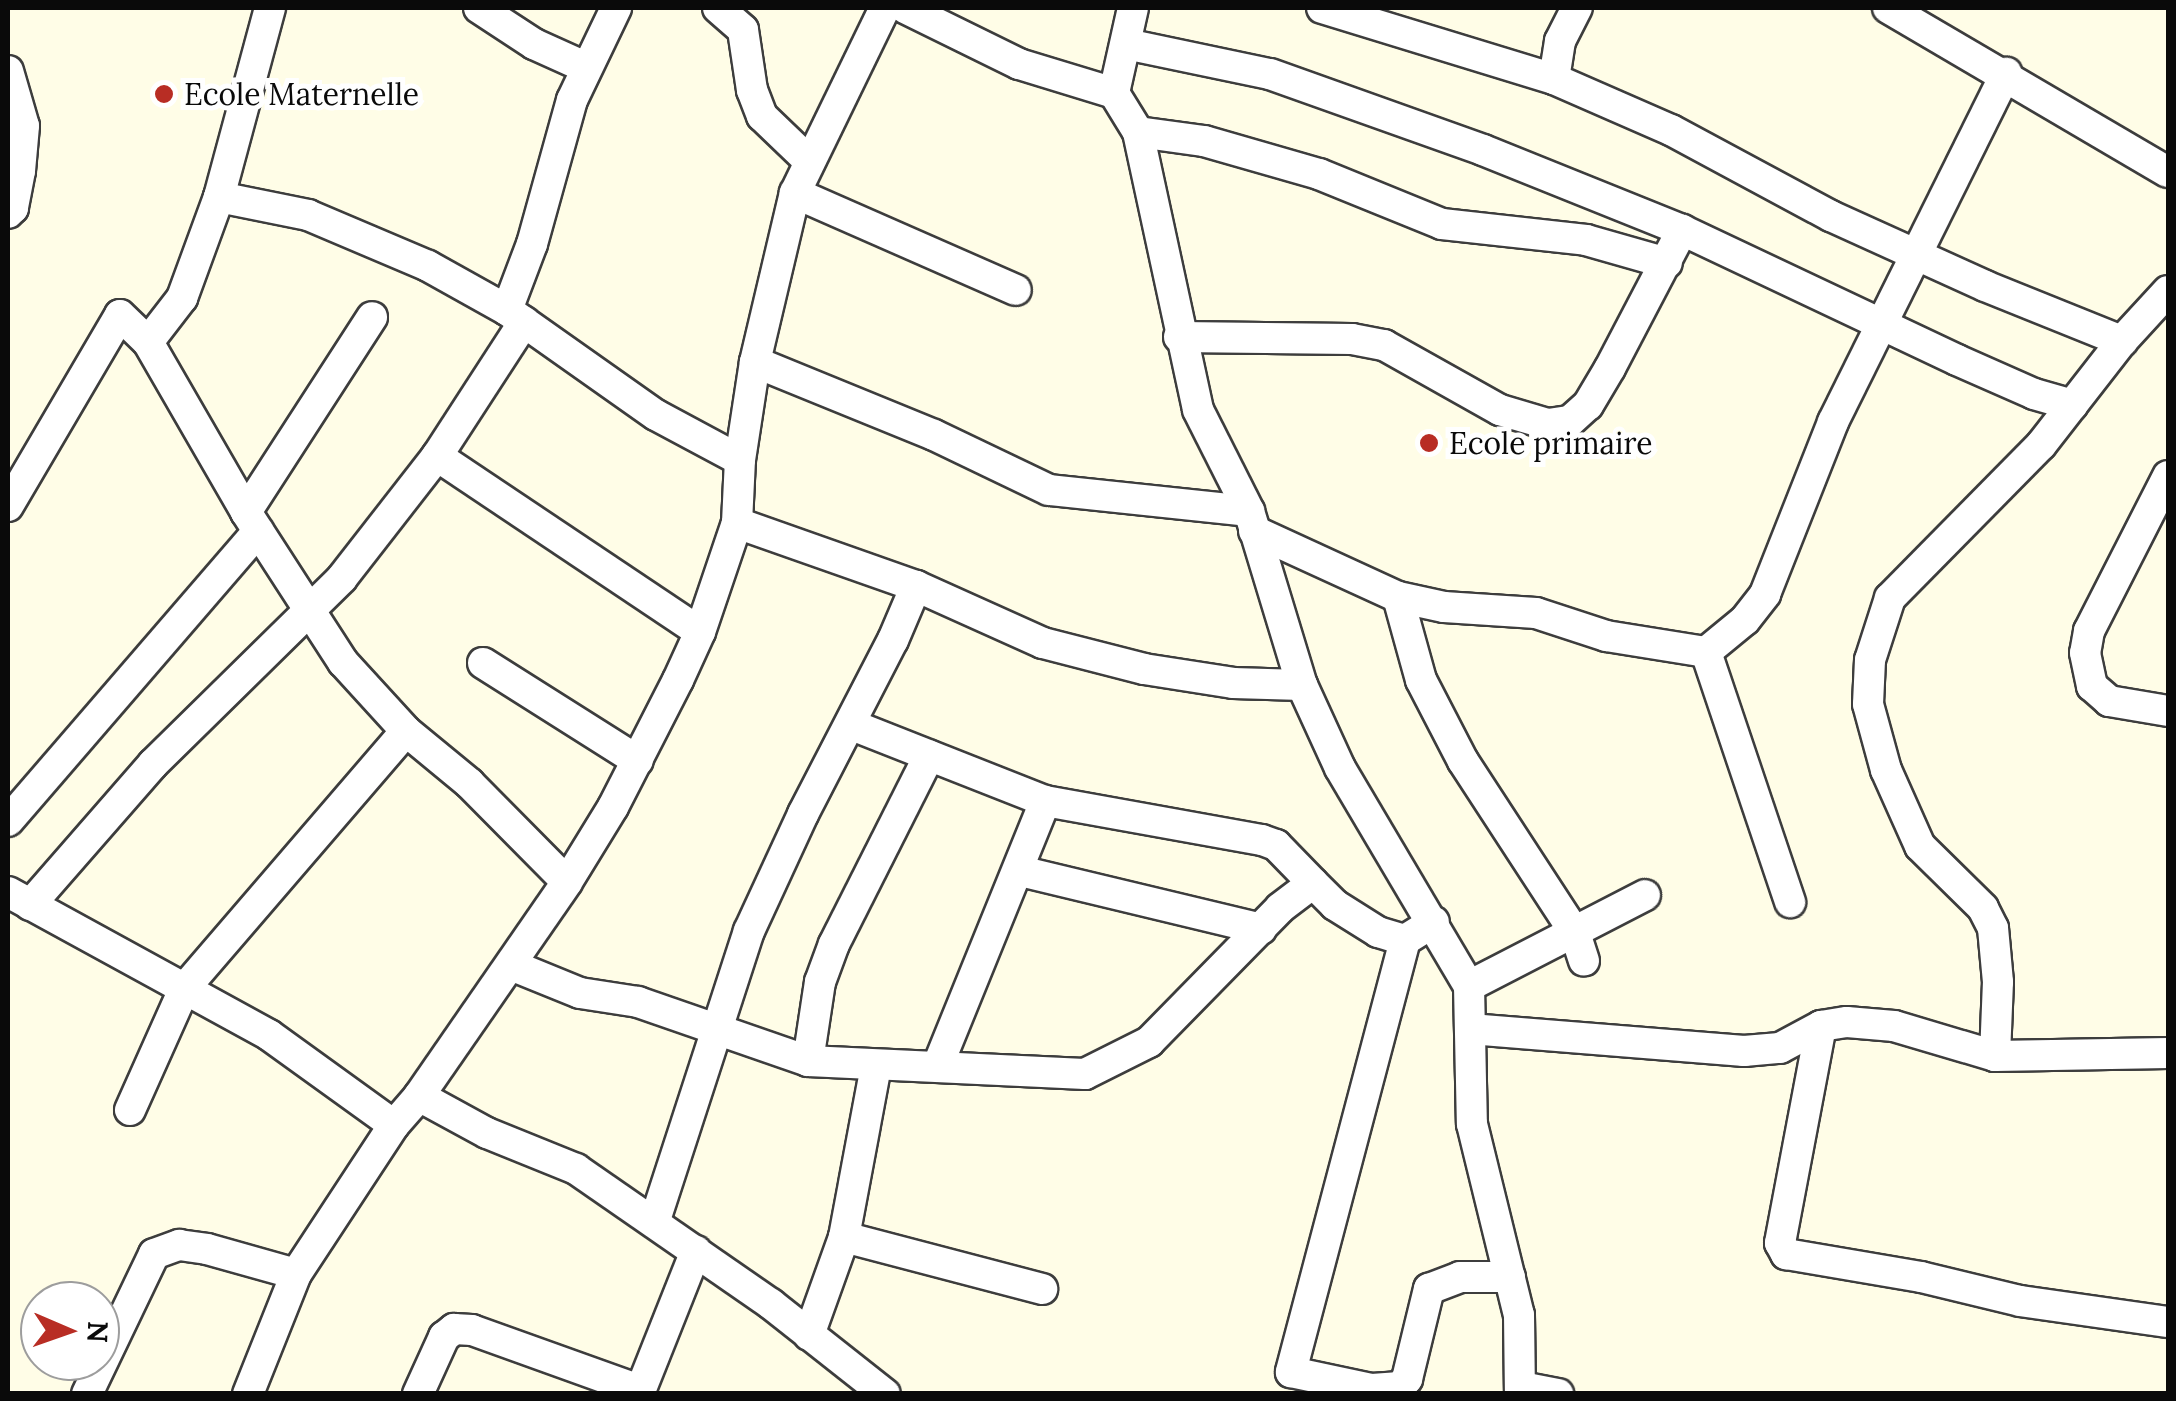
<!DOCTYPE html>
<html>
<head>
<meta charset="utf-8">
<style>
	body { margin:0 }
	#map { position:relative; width:2176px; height:1401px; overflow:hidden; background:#fffde7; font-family:Lora,serif }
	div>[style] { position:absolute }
	.roads { filter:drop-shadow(2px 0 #3d3d3d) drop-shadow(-2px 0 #3d3d3d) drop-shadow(0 2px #3d3d3d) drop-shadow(0 -2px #3d3d3d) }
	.minor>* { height:30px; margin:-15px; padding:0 15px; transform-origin:15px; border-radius:15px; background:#fff }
	.dots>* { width:28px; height:28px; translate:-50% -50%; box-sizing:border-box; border:5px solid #fff; border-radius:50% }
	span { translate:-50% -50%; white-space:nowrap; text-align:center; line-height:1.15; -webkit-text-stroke:10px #fff; paint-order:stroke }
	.poi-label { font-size:30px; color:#0a0a0a }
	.left { translate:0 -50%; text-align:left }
	.frame { position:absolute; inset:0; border:10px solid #0a0a0a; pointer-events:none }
	.north { position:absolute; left:20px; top:1281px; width:100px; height:100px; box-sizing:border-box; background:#fff; border:2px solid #9d9d9d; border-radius:50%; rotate:92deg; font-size:28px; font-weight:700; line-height:40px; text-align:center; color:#0a0a0a }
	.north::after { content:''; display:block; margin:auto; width:35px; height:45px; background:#b82d24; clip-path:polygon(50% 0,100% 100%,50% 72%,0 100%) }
</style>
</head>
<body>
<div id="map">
	<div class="roads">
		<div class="minor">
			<div style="left:479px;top:8px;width:66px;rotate:33.2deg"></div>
			<div style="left:534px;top:44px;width:56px;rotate:24.3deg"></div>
			<div style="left:718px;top:8px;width:33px;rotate:41deg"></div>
			<div style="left:743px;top:30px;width:61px;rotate:81.5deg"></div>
			<div style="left:752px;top:90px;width:28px;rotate:69deg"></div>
			<div style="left:762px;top:116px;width:65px;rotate:43.8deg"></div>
			<div style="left:905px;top:8px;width:127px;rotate:26.2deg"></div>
			<div style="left:1019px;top:64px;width:99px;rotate:17deg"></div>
			<div style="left:1114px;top:93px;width:46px;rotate:58.4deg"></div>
			<div style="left:1138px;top:132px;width:284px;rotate:77.8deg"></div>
			<div style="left:1198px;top:410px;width:113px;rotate:63.2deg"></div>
			<div style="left:1249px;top:511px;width:182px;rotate:73.1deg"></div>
			<div style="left:1302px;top:685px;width:91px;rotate:65.4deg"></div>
			<div style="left:1340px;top:768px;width:253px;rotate:59.4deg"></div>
			<div style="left:1469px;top:986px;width:138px;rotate:88.8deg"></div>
			<div style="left:1472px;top:1124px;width:197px;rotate:76.2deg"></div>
			<div style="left:1519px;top:1315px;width:79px;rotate:89.3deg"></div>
			<div style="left:1322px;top:8px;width:243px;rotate:17deg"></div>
			<div style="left:1554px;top:79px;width:128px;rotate:23.6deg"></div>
			<div style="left:1671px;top:130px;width:182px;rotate:28.3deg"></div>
			<div style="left:1831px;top:216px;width:169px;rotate:24.4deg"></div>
			<div style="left:1985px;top:286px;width:148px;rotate:21.9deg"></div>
			<div style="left:1888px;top:8px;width:324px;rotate:30.4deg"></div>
			<div style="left:1126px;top:44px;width:147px;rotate:11.8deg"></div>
			<div style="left:1270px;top:74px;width:226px;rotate:19.6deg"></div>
			<div style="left:1483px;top:150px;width:214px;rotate:21.9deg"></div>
			<div style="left:1682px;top:230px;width:304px;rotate:25.3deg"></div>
			<div style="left:1957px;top:360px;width:84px;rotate:23.8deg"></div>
			<div style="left:2034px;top:394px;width:40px;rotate:16deg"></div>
			<div style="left:8px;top:71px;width:57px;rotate:73.8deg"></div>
			<div style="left:24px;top:126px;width:45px;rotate:95.1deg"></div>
			<div style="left:20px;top:171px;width:38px;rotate:101deg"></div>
			<div style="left:13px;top:208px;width:7px;rotate:135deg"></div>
			<div style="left:1554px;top:79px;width:38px;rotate:-81deg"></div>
			<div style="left:1560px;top:41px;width:37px;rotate:-63deg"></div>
			<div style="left:1114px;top:93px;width:87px;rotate:-77.4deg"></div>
			<div style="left:1138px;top:132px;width:67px;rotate:7.8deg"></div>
			<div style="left:1204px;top:141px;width:120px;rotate:16deg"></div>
			<div style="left:1319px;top:174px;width:133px;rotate:22.1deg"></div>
			<div style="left:1442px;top:224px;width:145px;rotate:6.3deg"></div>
			<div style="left:1586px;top:240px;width:84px;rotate:15.9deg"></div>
			<div style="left:795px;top:193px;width:241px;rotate:23.7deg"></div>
			<div style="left:219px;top:197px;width:91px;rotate:11.4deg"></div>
			<div style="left:308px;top:215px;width:130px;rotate:23deg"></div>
			<div style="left:428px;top:266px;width:90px;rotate:29.1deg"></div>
			<div style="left:507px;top:310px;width:182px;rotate:35.2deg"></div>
			<div style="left:656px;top:415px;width:95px;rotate:28.2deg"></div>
			<div style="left:507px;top:310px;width:71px;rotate:-69.3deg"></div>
			<div style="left:532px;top:244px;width:149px;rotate:-74.5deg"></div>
			<div style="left:572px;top:100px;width:102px;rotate:-64.4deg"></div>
			<div style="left:1179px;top:337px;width:173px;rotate:0.7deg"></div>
			<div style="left:1352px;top:339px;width:33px;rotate:11deg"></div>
			<div style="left:1384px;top:345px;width:133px;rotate:29.3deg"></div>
			<div style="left:1500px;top:410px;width:50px;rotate:16.3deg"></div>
			<div style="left:1548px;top:424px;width:22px;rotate:-8deg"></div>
			<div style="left:1570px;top:421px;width:24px;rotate:-42deg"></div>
			<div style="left:1588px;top:405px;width:43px;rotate:-59.3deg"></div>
			<div style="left:1610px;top:368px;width:156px;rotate:-62.4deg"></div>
			<div style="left:148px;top:342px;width:56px;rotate:-52.3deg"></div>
			<div style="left:182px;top:298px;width:108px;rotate:-69.9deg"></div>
			<div style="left:219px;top:197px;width:196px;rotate:-74.9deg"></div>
			<div style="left:755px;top:362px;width:193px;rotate:22.2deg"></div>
			<div style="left:934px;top:435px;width:127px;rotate:25.6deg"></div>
			<div style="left:1049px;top:490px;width:201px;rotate:6deg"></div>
			<div style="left:437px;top:456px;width:316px;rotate:33.8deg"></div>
			<div style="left:2168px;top:476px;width:174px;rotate:117deg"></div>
			<div style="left:2089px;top:631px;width:22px;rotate:100deg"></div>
			<div style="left:2085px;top:653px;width:34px;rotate:78deg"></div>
			<div style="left:2092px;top:686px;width:23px;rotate:41deg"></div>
			<div style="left:2109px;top:701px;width:60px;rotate:9.6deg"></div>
			<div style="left:8px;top:506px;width:221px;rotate:-59.6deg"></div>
			<div style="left:120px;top:315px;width:39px;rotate:44deg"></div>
			<div style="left:148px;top:342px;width:196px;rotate:60deg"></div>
			<div style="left:246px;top:512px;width:179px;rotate:57.1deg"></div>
			<div style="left:343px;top:662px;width:93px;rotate:47.6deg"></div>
			<div style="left:406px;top:731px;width:82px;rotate:39.5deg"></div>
			<div style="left:469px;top:783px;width:139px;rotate:45.3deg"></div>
			<div style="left:246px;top:512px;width:232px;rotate:-57.1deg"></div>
			<div style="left:737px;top:523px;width:190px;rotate:19.4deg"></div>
			<div style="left:916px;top:586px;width:139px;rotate:24.2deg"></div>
			<div style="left:1043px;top:643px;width:104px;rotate:14.4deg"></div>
			<div style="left:1144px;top:669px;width:90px;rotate:8.9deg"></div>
			<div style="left:1233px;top:683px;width:69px;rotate:1.7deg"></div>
			<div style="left:1254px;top:531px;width:158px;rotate:24.6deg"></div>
			<div style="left:1398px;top:597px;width:47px;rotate:12.3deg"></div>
			<div style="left:1444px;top:607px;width:92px;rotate:3.7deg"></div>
			<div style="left:1536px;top:613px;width:74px;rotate:18.2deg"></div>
			<div style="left:1606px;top:636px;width:101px;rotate:9.1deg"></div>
			<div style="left:1706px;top:652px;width:50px;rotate:-39.4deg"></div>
			<div style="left:1745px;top:620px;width:33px;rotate:-52deg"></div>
			<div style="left:1765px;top:594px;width:185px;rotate:-68.4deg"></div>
			<div style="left:1833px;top:422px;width:390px;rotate:-63.6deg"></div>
			<div style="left:1398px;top:597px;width:86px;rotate:74.5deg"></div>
			<div style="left:1421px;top:680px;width:91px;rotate:62.6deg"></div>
			<div style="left:1463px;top:761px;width:205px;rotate:56.9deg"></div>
			<div style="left:1575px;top:933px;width:29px;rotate:72deg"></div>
			<div style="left:1706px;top:652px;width:264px;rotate:71.4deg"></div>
			<div style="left:483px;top:663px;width:183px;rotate:32.3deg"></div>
			<div style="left:852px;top:725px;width:207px;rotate:21.5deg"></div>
			<div style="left:1045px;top:801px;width:220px;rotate:10.2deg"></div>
			<div style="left:1262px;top:840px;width:15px;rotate:20deg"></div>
			<div style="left:1276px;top:845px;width:53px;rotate:45.8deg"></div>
			<div style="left:8px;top:821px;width:383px;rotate:-49.2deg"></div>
			<div style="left:1020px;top:871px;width:248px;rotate:13.5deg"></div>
			<div style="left:8px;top:892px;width:298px;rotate:28.7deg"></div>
			<div style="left:269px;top:1035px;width:154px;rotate:35.8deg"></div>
			<div style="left:30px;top:905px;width:187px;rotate:-48.9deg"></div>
			<div style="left:153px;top:764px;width:265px;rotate:-44.5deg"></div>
			<div style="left:342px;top:578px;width:155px;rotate:-52.1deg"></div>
			<div style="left:437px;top:456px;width:160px;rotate:-57deg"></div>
			<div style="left:1405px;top:940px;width:447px;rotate:104.8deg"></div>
			<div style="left:1291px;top:1372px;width:83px;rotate:11.9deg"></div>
			<div style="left:1372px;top:1389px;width:28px;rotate:-4deg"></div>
			<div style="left:1400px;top:1387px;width:11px;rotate:-49deg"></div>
			<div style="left:1407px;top:1379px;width:93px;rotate:-76.3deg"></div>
			<div style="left:1429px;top:1289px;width:33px;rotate:-21deg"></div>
			<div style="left:1460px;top:1277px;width:50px"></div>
			<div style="left:511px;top:965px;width:74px;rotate:22.1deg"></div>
			<div style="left:580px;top:993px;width:59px;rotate:8.8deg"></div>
			<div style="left:638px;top:1002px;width:180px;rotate:19.1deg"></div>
			<div style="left:808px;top:1061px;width:277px;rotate:2.7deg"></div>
			<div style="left:1085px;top:1074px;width:72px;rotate:-26.6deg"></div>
			<div style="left:1149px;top:1042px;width:187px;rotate:-45.6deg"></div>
			<div style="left:1280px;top:908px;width:41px;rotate:-37.1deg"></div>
			<div style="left:1313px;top:883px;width:31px;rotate:45deg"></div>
			<div style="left:1335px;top:905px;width:51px;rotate:32.1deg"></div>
			<div style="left:1378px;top:932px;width:28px;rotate:17deg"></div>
			<div style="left:1405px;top:940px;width:34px;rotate:-32deg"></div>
			<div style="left:1469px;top:986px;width:198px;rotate:-27.3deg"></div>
			<div style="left:1821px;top:1026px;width:221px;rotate:100.7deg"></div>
			<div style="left:1780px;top:1243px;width:13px;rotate:61deg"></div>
			<div style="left:1786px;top:1254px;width:137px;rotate:9.7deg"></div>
			<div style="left:1921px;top:1277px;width:102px;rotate:13.6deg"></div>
			<div style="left:2020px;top:1301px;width:149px;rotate:8.1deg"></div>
			<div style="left:1470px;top:1029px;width:275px;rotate:4.6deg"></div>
			<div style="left:1744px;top:1051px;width:36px;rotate:-5deg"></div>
			<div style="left:1780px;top:1048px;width:47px;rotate:-28.2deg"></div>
			<div style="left:1821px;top:1026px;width:26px;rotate:-9deg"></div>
			<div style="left:1847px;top:1022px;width:47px;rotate:4.9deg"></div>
			<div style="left:1894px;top:1026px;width:105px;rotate:16.5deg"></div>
			<div style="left:1995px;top:1056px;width:173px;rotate:-1deg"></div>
			<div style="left:1995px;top:1056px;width:74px;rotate:-87.7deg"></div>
			<div style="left:1998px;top:982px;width:54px;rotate:-95.3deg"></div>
			<div style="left:1993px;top:928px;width:22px;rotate:-117deg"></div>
			<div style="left:1983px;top:908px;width:88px;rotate:-135.5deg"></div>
			<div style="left:1920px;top:846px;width:83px;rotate:-114.1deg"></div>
			<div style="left:1886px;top:770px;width:68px;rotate:-105.3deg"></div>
			<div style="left:1868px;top:704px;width:44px;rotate:-87.4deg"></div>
			<div style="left:1870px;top:660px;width:65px;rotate:-72.1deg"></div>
			<div style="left:1890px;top:598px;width:215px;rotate:-45.4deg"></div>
			<div style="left:2041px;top:445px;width:132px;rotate:-52.1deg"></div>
			<div style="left:2122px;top:341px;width:68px;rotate:-47.4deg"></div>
			<div style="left:808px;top:1061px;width:80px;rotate:-81.4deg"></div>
			<div style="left:820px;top:982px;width:40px;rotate:-69.8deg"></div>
			<div style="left:834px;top:944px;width:211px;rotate:-63.2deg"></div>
			<div style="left:938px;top:1065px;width:285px;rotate:-67.9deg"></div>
			<div style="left:419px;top:1096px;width:77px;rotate:28.6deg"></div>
			<div style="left:487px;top:1133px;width:96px;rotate:22deg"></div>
			<div style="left:576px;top:1169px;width:237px;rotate:34.7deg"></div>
			<div style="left:771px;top:1304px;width:145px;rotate:38.3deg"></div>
			<div style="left:130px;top:1110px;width:133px;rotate:-65.9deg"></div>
			<div style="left:184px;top:989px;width:340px;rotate:-49.3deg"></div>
			<div style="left:655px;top:1220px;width:304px;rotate:-72deg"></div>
			<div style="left:749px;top:931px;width:129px;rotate:-65.2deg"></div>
			<div style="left:803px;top:814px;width:196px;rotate:-62.7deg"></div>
			<div style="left:893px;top:640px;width:59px;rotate:-66.9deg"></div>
			<div style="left:844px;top:1237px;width:205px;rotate:14.7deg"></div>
			<div style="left:809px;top:1335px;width:104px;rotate:-70.3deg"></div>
			<div style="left:844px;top:1237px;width:174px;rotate:-79.4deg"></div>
			<div style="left:1522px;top:1387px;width:37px;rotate:11deg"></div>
			<div style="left:87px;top:1394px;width:155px;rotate:-64.4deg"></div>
			<div style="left:154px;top:1254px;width:27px;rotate:-20deg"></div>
			<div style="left:179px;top:1245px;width:28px;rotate:8deg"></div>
			<div style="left:207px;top:1249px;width:92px;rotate:15.7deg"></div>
			<div style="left:248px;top:1394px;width:129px;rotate:-68.2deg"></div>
			<div style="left:296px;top:1274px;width:178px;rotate:-56.7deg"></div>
			<div style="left:394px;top:1125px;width:38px;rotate:-49deg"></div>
			<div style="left:419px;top:1096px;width:260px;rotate:-55.3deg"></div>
			<div style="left:567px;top:882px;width:88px;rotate:-58.5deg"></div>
			<div style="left:613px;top:807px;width:143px;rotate:-62.9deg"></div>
			<div style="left:678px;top:680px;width:53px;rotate:-65.4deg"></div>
			<div style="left:700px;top:632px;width:115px;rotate:-71.3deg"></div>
			<div style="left:737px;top:523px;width:63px;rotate:-87.3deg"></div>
			<div style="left:740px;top:460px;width:99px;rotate:-81.3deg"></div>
			<div style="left:755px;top:362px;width:174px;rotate:-76.7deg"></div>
			<div style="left:795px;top:193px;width:206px;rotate:-64.1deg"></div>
			<div style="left:418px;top:1394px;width:63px;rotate:-65.5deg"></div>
			<div style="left:444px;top:1337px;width:13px;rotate:-39deg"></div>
			<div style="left:454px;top:1329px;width:18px;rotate:3deg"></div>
			<div style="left:472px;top:1330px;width:178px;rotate:19.7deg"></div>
			<div style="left:639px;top:1394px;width:154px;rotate:-68.3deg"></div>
		</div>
	</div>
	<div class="dots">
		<div style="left:164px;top:94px;background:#b82d24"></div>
		<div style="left:1429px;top:443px;background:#b82d24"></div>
	</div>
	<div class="poi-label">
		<span class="left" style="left:184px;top:94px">Ecole Maternelle</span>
		<span class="left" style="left:1449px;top:443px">Ecole primaire</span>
	</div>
	<div class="frame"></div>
	<div class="north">N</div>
</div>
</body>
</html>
